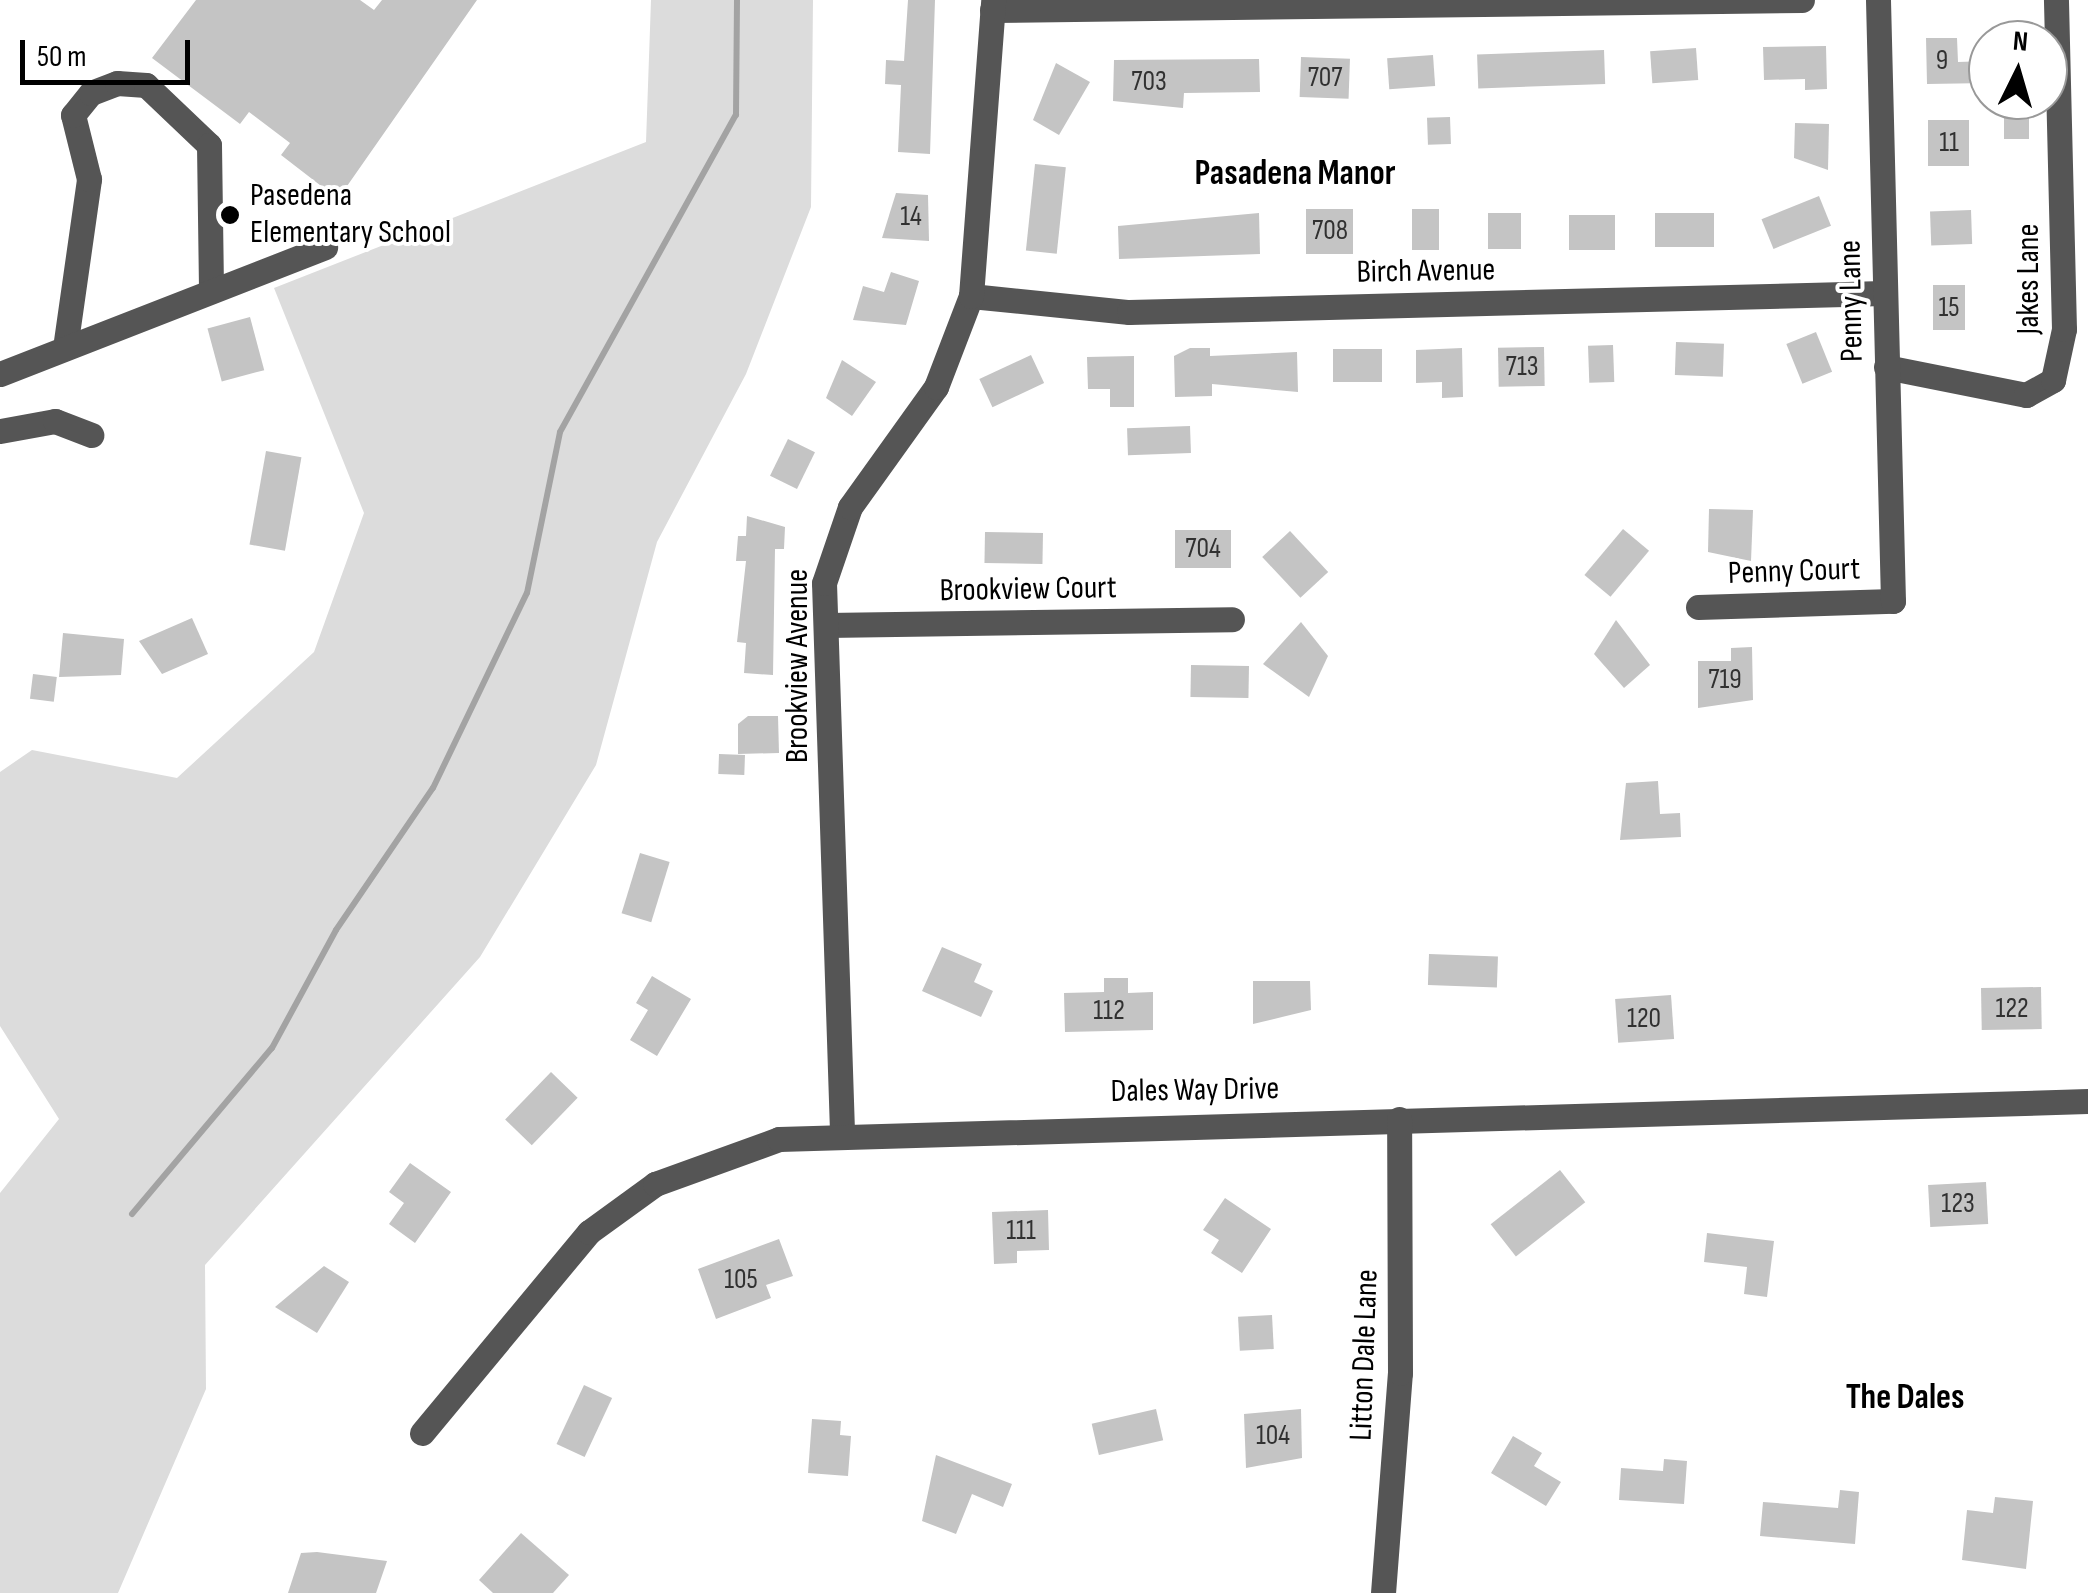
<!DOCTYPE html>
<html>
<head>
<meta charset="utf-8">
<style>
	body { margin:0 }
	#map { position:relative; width:2088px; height:1593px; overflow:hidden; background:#fff; font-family:"Sofia Sans Condensed",sans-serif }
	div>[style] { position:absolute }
	.green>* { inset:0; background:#dcdcdc }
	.stream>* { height:6px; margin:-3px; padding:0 3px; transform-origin:3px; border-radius:3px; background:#a3a3a3 }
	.building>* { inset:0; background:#c4c4c4; transform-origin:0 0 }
	.minor>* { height:25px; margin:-12.5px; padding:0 12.5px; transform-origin:12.5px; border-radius:12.5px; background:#555 }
	.dots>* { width:28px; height:28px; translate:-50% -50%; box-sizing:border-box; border:5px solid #fff; border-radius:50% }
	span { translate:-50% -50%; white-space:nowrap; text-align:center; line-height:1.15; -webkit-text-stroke:8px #fff; paint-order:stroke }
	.number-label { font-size:28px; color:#313131 }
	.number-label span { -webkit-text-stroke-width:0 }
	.poi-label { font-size:32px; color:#000 }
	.left { translate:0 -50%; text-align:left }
	.street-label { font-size:32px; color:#000 }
	.neighbourhood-label { font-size:35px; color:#000; font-weight:700 }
	.north { position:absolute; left:1968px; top:20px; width:100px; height:100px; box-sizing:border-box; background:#fff; border:2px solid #999; border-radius:50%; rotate:5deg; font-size:28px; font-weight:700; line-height:40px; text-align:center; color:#000 }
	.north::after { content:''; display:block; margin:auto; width:35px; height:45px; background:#000; clip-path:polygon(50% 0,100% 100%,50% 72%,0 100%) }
	.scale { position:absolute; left:20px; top:40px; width:170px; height:45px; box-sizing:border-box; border:5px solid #000; border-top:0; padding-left:12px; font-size:30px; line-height:35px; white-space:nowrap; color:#000; -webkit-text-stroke:8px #fff; paint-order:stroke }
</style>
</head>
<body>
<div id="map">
	<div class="green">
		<div style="clip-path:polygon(651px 0,813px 0,811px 207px,746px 374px,657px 542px,596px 765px,480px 957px,205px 1265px,206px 1389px,118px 1593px,0 1593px,0 1193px,59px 1119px,0 1026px,0 772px,32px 750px,177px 778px,314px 652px,364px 513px,274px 288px,646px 142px)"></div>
	</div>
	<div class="stream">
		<div style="left:132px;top:1214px;width:217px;rotate:-49.9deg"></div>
		<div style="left:272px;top:1048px;width:134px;rotate:-61.5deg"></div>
		<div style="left:336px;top:930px;width:172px;rotate:-55.7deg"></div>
		<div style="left:433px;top:788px;width:216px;rotate:-64.3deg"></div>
		<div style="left:527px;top:593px;width:164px;rotate:-78.4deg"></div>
		<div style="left:560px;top:432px;width:363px;rotate:-61deg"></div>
		<div style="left:736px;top:115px;width:115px;rotate:-89.5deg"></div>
	</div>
	<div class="building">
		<div style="clip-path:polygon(196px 0,360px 0,374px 10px,382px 0,477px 0,338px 199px,281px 155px,290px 143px,249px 112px,240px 124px,152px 58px)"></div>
		<div style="clip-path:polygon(908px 0,935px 0,930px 154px,898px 152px,901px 85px,885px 84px,886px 60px,904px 61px)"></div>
		<div style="clip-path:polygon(1926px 38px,1957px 38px,1958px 62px,1988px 61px,1988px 83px,1927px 84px)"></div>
		<div style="clip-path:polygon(1826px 46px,1827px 89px,1805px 90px,1805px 79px,1764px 80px,1763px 47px)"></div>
		<div style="left:1696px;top:48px;width:32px;height:46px;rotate:86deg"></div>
		<div style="left:1604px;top:50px;width:34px;height:127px;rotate:88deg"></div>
		<div style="left:1433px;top:55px;width:31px;height:46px;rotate:86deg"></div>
		<div style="left:1301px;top:57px;width:49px;height:40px;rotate:2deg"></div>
		<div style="clip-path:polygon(1259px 59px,1260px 92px,1184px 93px,1183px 108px,1113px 101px,1114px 60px)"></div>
		<div style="clip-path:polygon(1056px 63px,1090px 82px,1059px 135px,1033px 120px)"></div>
		<div style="left:2004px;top:112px;width:25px;height:27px"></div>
		<div style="left:1450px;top:117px;width:27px;height:23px;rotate:88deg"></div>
		<div style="left:1928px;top:120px;width:41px;height:46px"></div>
		<div style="clip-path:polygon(1795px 123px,1829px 124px,1828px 170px,1794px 158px)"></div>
		<div style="left:1035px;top:164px;width:31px;height:87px;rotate:6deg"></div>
		<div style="clip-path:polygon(896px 193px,928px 195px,929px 241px,882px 238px)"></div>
		<div style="left:1819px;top:196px;width:32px;height:62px;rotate:68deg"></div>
		<div style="left:1306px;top:209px;width:47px;height:45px"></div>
		<div style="left:1412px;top:209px;width:27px;height:41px"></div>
		<div style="left:1971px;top:210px;width:34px;height:41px;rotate:88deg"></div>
		<div style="clip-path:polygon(1259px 213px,1260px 254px,1119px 259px,1118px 226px)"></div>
		<div style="left:1488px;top:213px;width:33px;height:36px"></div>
		<div style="left:1655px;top:213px;width:59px;height:34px"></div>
		<div style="left:1569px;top:215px;width:46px;height:35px"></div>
		<div style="clip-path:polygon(891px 272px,919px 281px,906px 325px,853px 320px,863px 286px,884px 292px)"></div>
		<div style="left:1933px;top:285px;width:32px;height:45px"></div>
		<div style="left:250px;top:317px;width:55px;height:44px;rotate:75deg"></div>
		<div style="left:1816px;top:332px;width:43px;height:32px;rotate:68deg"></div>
		<div style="left:1676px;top:342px;width:48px;height:33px;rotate:2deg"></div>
		<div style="left:1613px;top:345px;width:37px;height:25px;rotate:88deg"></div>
		<div style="left:1544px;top:347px;width:39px;height:46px;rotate:89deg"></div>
		<div style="clip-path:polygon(1190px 348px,1210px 348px,1210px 356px,1297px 352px,1298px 392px,1212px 384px,1212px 396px,1175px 397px,1174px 356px)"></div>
		<div style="clip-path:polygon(1462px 348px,1463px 397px,1442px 398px,1442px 382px,1416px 383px,1416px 350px)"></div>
		<div style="left:1382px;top:349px;width:33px;height:49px;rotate:90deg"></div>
		<div style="left:1031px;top:355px;width:31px;height:57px;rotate:65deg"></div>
		<div style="clip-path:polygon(1134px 356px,1134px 407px,1110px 407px,1110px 389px,1088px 389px,1087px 357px)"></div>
		<div style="clip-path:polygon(842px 360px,876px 382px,852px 416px,826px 398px)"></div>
		<div style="left:1190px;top:426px;width:27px;height:63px;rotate:88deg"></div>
		<div style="left:788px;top:439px;width:30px;height:41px;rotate:26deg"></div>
		<div style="left:266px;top:451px;width:36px;height:95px;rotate:10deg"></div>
		<div style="clip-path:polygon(1709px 509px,1753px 510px,1751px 561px,1708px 552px)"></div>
		<div style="clip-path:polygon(747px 516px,785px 527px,784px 549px,775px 549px,773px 675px,744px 673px,746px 643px,737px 642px,746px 561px,736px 561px,738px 536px,746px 536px)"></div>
		<div style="left:1623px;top:529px;width:34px;height:60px;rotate:40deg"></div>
		<div style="left:1231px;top:530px;width:38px;height:56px;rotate:90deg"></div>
		<div style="left:1290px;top:531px;width:56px;height:38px;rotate:47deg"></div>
		<div style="left:985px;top:532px;width:58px;height:31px;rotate:1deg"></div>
		<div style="clip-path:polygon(192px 618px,208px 654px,162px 674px,139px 641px)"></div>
		<div style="clip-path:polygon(1616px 620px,1650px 665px,1624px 688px,1594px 654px)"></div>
		<div style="clip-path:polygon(1301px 622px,1328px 656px,1309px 697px,1263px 664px)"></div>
		<div style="clip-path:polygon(63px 633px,124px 639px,121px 675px,59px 677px)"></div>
		<div style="clip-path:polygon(1752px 647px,1753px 700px,1698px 708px,1698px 661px,1731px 661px,1731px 648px)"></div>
		<div style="left:1191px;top:665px;width:58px;height:32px;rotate:1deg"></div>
		<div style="left:33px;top:674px;width:24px;height:25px;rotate:7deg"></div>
		<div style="clip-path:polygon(748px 716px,778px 716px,779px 753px,738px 754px,738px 724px)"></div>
		<div style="left:719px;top:754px;width:26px;height:20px;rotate:2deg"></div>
		<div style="clip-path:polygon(1658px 781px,1660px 814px,1680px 813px,1681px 837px,1620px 840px,1626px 783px)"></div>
		<div style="left:640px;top:853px;width:31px;height:63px;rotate:17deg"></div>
		<div style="clip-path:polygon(942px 947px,982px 964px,974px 982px,993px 991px,981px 1017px,922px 991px)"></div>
		<div style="left:1429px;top:954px;width:69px;height:31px;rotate:2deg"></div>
		<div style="clip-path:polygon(652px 976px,691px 999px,657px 1056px,630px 1040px,648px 1010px,636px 1003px)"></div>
		<div style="clip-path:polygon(1104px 978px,1128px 978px,1128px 993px,1153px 992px,1153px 1030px,1065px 1032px,1064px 993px,1104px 992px)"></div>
		<div style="clip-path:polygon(1253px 981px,1310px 981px,1311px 1010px,1253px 1024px)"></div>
		<div style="left:2041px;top:987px;width:42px;height:60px;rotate:89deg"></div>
		<div style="left:1671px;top:995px;width:44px;height:56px;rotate:86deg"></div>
		<div style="left:551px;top:1072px;width:37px;height:66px;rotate:44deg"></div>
		<div style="clip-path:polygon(410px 1163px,451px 1192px,415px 1243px,389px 1224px,404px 1203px,389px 1192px)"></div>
		<div style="left:1560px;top:1170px;width:41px;height:88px;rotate:52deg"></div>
		<div style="left:1986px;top:1182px;width:42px;height:58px;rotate:87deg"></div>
		<div style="clip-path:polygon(1225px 1198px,1271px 1229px,1242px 1273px,1211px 1253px,1219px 1240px,1203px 1230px)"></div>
		<div style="clip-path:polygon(1048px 1210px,1049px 1250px,1017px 1251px,1017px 1263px,994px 1264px,992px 1212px)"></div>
		<div style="clip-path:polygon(1707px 1233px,1774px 1241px,1767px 1297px,1744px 1294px,1747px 1267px,1704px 1262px)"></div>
		<div style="clip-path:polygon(779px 1239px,793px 1276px,766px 1285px,771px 1298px,716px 1319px,698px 1269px)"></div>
		<div style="clip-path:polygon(324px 1266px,349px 1282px,317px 1333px,275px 1307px)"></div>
		<div style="left:1272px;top:1315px;width:34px;height:34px;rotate:87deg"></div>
		<div style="left:584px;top:1385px;width:31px;height:65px;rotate:25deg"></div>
		<div style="left:1156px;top:1409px;width:32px;height:66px;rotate:77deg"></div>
		<div style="clip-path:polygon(1301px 1409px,1302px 1458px,1246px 1468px,1244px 1414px)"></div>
		<div style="clip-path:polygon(812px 1419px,841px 1421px,840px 1435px,851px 1436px,848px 1476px,808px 1473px)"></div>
		<div style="clip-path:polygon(1513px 1436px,1542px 1453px,1534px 1466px,1561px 1482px,1546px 1506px,1491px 1473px)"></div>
		<div style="clip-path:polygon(936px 1455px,1012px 1484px,1003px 1507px,972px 1494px,956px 1534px,922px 1521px)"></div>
		<div style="clip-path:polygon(1664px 1459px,1687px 1461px,1684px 1504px,1619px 1500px,1621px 1468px,1663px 1471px)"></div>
		<div style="clip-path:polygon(1840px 1490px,1859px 1492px,1855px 1544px,1760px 1536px,1763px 1502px,1838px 1508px)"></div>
		<div style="clip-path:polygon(1995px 1497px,2033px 1501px,2026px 1569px,1962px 1560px,1967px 1510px,1993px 1513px)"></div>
		<div style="clip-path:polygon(521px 1533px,569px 1575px,553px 1593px,493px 1593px,479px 1580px)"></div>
		<div style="clip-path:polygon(317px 1552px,387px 1561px,376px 1593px,288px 1593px,301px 1553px)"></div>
	</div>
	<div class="minor">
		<div style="left:992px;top:10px;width:810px;rotate:-0.71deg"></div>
		<div style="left:971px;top:296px;width:159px;rotate:5.8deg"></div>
		<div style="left:1129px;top:312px;width:755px;rotate:-1.44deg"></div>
		<div style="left:65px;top:348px;width:171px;rotate:-81.9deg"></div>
		<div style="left:89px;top:179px;width:66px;rotate:-104deg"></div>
		<div style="left:73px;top:115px;width:28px;rotate:-51deg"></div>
		<div style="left:91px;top:93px;width:28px;rotate:-21deg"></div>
		<div style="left:117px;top:83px;width:29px;rotate:4deg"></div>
		<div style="left:146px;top:85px;width:87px;rotate:43.6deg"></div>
		<div style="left:209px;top:145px;width:146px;rotate:89.2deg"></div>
		<div style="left:1886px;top:367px;width:143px;rotate:11.3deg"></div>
		<div style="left:2026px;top:395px;width:31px;rotate:-29deg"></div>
		<div style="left:2053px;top:380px;width:52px;rotate:-77.8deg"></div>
		<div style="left:2064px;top:329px;width:329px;rotate:-91.4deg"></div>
		<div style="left:0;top:374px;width:349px;rotate:-21.3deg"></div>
		<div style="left:0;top:431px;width:56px;rotate:-10.3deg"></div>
		<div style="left:55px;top:421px;width:39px;rotate:21deg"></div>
		<div style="left:1698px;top:607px;width:195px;rotate:-1.8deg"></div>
		<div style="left:1893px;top:601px;width:601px;rotate:-91.43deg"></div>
		<div style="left:826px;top:625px;width:406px;rotate:-0.8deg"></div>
		<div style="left:842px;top:1131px;width:548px;rotate:-91.88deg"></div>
		<div style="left:824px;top:583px;width:80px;rotate:-71.1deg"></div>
		<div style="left:850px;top:507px;width:148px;rotate:-54.4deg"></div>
		<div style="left:936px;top:387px;width:97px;rotate:-69deg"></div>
		<div style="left:971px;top:296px;width:297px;rotate:-85.7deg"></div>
		<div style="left:422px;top:1433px;width:261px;rotate:-50.3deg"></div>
		<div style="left:589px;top:1232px;width:82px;rotate:-36deg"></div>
		<div style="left:655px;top:1184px;width:132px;rotate:-19.9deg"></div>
		<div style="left:779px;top:1139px;width:1310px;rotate:-1.66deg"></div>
		<div style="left:1383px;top:1593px;width:221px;rotate:-85.6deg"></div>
		<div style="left:1400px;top:1373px;width:254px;rotate:-90.2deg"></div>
	</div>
	<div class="dots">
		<div style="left:230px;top:215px;background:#000"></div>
	</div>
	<div class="number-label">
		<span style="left:1942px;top:61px">9</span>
		<span style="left:1325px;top:78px">707</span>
		<span style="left:1149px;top:82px">703</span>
		<span style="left:1949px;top:143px">11</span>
		<span style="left:911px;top:217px">14</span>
		<span style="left:1330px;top:231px">708</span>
		<span style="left:1949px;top:308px">15</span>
		<span style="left:1522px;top:367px">713</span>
		<span style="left:1203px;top:549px">704</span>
		<span style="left:1725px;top:680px">719</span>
		<span style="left:2012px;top:1009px">122</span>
		<span style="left:1109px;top:1011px">112</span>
		<span style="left:1644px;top:1019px">120</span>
		<span style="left:1958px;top:1204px">123</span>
		<span style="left:1021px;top:1231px">111</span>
		<span style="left:741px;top:1280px">105</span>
		<span style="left:1273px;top:1436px">104</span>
	</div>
	<div class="poi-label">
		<span class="left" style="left:250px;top:215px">Pasedena<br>Elementary School</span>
	</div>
	<div class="street-label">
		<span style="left:1426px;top:272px;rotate:-1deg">Birch Avenue</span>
		<span style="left:2029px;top:279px;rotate:-90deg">Jakes Lane</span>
		<span style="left:1852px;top:301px;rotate:-91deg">Penny Lane</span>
		<span style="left:1794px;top:572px;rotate:-2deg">Penny Court</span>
		<span style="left:1028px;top:590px;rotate:-1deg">Brookview Court</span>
		<span style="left:798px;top:666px;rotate:-90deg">Brookview Avenue</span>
		<span style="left:1195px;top:1091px;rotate:-1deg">Dales Way Drive</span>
		<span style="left:1365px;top:1355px;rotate:-88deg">Litton Dale Lane</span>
	</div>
	<div class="neighbourhood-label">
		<span style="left:1295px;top:174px">Pasadena Manor</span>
		<span style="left:1905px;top:1398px">The Dales</span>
	</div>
	<div class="north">N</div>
	<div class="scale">50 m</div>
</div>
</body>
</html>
